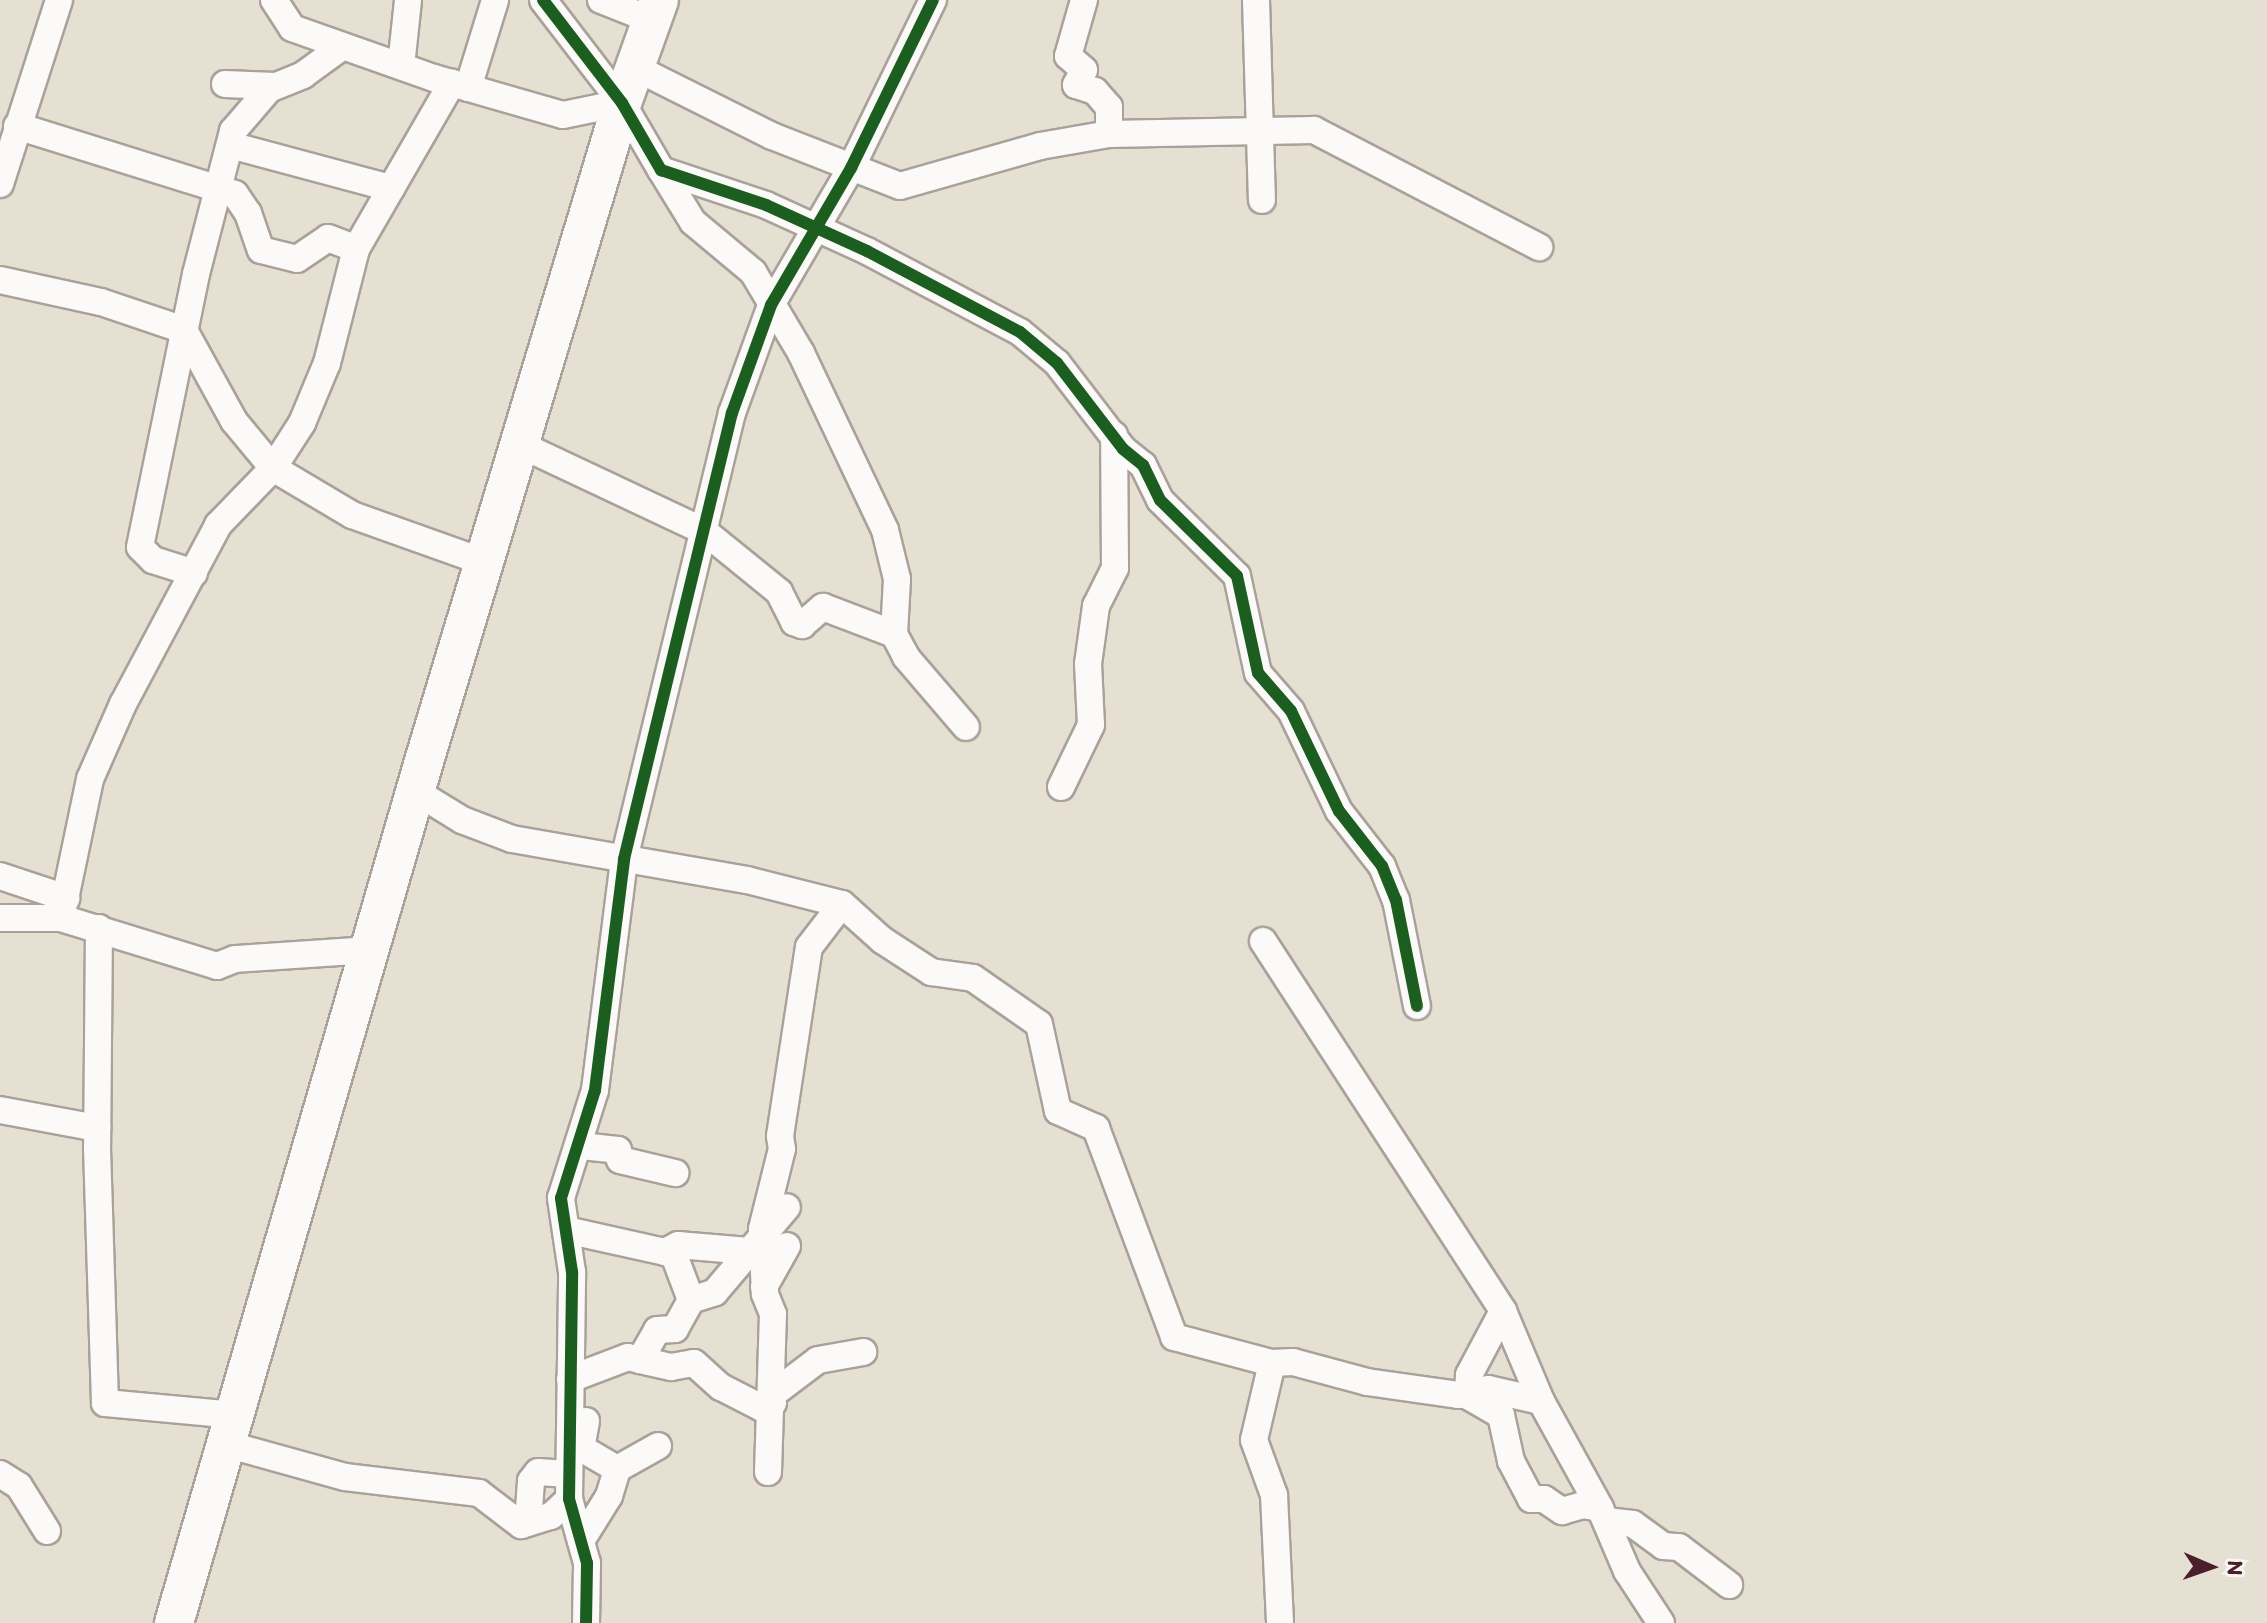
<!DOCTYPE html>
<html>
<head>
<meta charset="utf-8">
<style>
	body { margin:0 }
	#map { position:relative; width:2267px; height:1623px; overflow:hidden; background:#e5e0d1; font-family:Itim,sans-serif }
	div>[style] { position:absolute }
	.roads { filter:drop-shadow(2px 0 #a9a19a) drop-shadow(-2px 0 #a9a19a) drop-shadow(0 2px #a9a19a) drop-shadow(0 -2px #a9a19a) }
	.minor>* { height:26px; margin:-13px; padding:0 13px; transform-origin:13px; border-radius:13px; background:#fbfaf8 }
	.highway>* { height:38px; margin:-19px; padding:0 19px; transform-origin:19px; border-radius:19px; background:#fbfaf8 }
	.cycleway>* { height:12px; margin:-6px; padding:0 6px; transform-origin:6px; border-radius:6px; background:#1b5e20 }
	span { translate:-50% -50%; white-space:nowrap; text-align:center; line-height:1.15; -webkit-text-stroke:8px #f6f6f2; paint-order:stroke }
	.north { position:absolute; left:2171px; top:1527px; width:80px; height:80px; -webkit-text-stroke:6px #f6f6f2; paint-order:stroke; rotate:92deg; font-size:22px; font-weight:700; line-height:32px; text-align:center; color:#4a1f2b }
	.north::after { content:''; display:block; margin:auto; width:28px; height:36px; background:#4a1f2b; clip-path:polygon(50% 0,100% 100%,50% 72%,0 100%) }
</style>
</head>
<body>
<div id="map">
	<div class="roads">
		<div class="minor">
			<div style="left:274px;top:0;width:33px;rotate:57deg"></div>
			<div style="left:292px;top:28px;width:151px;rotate:19.4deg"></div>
			<div style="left:434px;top:78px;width:134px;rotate:16deg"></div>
			<div style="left:563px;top:115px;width:60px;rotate:-11.5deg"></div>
			<div style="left:543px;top:0;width:130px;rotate:52.5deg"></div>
			<div style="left:622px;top:103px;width:78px;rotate:59.8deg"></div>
			<div style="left:661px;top:170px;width:111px;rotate:18.4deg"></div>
			<div style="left:766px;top:205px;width:111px;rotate:24.5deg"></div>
			<div style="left:867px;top:251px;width:173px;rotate:27.9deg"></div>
			<div style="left:1020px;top:332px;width:48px;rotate:40deg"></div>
			<div style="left:1057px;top:363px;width:108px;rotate:52.5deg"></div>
			<div style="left:1123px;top:449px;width:26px;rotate:39deg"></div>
			<div style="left:1143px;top:465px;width:39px;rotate:64deg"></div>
			<div style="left:1160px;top:500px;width:108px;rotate:44.6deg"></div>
			<div style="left:1237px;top:576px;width:99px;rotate:77.8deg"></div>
			<div style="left:1258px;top:673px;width:50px;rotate:49deg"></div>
			<div style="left:1291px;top:711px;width:111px;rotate:64.4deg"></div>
			<div style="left:1339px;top:811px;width:70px;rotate:52deg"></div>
			<div style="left:1382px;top:866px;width:37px;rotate:68deg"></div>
			<div style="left:1396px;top:900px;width:108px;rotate:78.8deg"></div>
			<div style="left:601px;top:0;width:57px;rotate:21.6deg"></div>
			<div style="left:1084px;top:0;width:58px;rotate:105.9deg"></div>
			<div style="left:1068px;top:56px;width:21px;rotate:41deg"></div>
			<div style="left:1084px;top:70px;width:17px;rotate:118deg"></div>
			<div style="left:1076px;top:85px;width:20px;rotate:18deg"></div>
			<div style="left:1095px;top:91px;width:21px;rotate:49deg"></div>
			<div style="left:1109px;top:107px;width:27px;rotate:90deg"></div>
			<div style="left:1256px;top:0;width:200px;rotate:88.3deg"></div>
			<div style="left:401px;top:66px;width:66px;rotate:-83.9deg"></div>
			<div style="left:638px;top:69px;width:150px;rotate:26.6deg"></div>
			<div style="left:772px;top:136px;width:137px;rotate:21.3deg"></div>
			<div style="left:900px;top:186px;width:146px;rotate:-15.9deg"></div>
			<div style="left:1040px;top:146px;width:70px;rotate:-9.9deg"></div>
			<div style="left:1109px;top:134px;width:205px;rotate:-1.1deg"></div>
			<div style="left:1314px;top:130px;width:254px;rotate:27.5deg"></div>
			<div style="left:225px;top:84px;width:50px;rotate:2.3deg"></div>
			<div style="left:468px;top:88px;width:92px;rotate:-72.9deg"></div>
			<div style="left:17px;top:126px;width:228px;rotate:17.3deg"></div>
			<div style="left:235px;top:194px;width:23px;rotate:56deg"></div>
			<div style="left:248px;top:213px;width:39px;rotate:71deg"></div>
			<div style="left:261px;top:250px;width:37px;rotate:14deg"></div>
			<div style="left:297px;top:259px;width:37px;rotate:-34deg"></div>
			<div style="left:328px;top:238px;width:30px;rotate:21deg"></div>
			<div style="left:230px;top:145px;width:167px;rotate:15deg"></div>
			<div style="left:661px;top:170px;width:61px;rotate:58.4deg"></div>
			<div style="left:693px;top:222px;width:78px;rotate:39.8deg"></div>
			<div style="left:753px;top:272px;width:94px;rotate:59.3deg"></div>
			<div style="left:801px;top:353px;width:196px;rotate:64.6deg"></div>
			<div style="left:885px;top:530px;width:50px;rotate:76.2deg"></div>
			<div style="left:897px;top:579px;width:55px;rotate:93.1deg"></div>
			<div style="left:0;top:184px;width:193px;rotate:-72.2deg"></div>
			<div style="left:0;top:280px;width:103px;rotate:12.3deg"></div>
			<div style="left:101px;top:302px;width:88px;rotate:18.6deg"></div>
			<div style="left:184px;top:330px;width:104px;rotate:61.2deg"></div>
			<div style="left:234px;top:421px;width:61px;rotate:50.3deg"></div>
			<div style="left:273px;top:468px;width:92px;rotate:30.7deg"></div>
			<div style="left:352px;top:515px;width:140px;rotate:19.6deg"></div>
			<div style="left:519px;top:444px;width:204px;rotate:25.2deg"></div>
			<div style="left:704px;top:531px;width:97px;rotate:39.1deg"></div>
			<div style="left:779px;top:592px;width:34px;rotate:63deg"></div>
			<div style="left:794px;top:622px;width:9px;rotate:21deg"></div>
			<div style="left:802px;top:625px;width:28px;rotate:-41deg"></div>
			<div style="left:823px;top:607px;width:76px;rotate:20.8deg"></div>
			<div style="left:894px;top:634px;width:26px;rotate:62deg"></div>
			<div style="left:906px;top:657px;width:92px;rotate:49.4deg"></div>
			<div style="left:194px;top:573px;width:43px;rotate:-162.4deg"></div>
			<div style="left:153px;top:560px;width:18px;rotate:-135deg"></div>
			<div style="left:140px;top:547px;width:279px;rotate:-78.4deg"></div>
			<div style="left:196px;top:274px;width:148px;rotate:-75.5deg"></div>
			<div style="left:233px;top:131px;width:55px;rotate:-49.4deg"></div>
			<div style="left:269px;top:89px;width:37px;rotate:-22deg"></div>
			<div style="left:303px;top:75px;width:49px;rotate:-35.9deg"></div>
			<div style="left:1061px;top:787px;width:69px;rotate:-64.2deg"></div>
			<div style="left:1091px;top:725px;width:61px;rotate:-92.8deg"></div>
			<div style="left:1088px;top:664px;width:59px;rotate:-82.1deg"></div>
			<div style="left:1096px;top:606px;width:42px;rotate:-63.4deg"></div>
			<div style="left:1115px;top:568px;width:133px;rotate:-90.4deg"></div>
			<div style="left:415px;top:791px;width:55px;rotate:31.7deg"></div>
			<div style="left:462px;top:820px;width:53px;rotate:20.8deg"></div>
			<div style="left:512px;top:839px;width:239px;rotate:9.9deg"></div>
			<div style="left:747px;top:880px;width:98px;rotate:14.2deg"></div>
			<div style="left:842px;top:904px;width:54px;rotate:42deg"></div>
			<div style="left:882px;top:940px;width:59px;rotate:33.1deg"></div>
			<div style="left:931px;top:972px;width:42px;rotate:8.1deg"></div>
			<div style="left:973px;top:978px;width:80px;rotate:34.9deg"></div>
			<div style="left:1039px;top:1024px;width:89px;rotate:77.7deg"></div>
			<div style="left:1058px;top:1111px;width:42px;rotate:24.1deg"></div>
			<div style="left:1096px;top:1128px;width:223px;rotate:69.5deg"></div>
			<div style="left:1174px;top:1337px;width:101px;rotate:14.9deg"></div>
			<div style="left:1272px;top:1363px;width:79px;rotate:103.2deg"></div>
			<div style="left:1254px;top:1440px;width:59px;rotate:70deg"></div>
			<div style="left:1274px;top:1495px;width:128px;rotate:87.3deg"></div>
			<div style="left:0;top:876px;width:70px;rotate:18.4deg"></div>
			<div style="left:0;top:918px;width:61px"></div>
			<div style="left:61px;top:918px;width:163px;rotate:17.1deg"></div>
			<div style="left:217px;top:966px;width:19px;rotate:-21deg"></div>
			<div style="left:235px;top:959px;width:137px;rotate:-3.8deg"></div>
			<div style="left:61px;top:918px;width:142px;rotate:-78.2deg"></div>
			<div style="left:90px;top:779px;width:82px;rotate:-66.3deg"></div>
			<div style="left:123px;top:704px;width:203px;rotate:-62deg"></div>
			<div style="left:218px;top:525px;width:79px;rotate:-46deg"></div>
			<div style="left:273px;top:468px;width:54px;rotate:-57.2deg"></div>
			<div style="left:302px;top:423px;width:65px;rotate:-67.4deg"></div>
			<div style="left:327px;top:363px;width:118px;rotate:-75.7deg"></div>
			<div style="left:356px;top:249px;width:192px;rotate:-60deg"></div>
			<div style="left:99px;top:928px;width:220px;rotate:90.5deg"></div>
			<div style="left:97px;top:1148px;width:255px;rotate:88.2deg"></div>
			<div style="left:105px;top:1403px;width:131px;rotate:5.3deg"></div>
			<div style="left:1263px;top:941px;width:441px;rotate:57deg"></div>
			<div style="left:1503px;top:1311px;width:98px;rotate:67.1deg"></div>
			<div style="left:1541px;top:1401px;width:122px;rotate:61.1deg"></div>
			<div style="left:1600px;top:1508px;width:69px;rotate:66.8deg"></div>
			<div style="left:1627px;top:1571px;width:62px;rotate:56.8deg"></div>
			<div style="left:0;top:1110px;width:99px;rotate:10.5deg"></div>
			<div style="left:581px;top:1146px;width:37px;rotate:6deg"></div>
			<div style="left:618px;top:1150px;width:10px;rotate:79deg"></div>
			<div style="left:620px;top:1160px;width:57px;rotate:13.3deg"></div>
			<div style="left:566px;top:1230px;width:101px;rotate:12.5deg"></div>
			<div style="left:665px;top:1252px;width:15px;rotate:-28deg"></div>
			<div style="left:678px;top:1245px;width:71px;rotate:4.8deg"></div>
			<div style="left:665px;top:1252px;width:9px;rotate:18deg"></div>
			<div style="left:674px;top:1255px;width:48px;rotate:69.3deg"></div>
			<div style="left:764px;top:1287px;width:47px;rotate:-60.7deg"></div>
			<div style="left:1503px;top:1311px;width:72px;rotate:118deg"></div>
			<div style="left:1469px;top:1375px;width:21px;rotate:93deg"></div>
			<div style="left:1468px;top:1396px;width:38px;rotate:30deg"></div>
			<div style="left:1501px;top:1415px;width:47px;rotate:77.7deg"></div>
			<div style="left:1511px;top:1461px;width:43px;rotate:62.2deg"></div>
			<div style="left:1531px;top:1499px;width:13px"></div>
			<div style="left:1544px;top:1499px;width:22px;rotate:34deg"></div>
			<div style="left:1562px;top:1511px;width:22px;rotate:-16deg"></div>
			<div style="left:1583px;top:1505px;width:17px;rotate:10deg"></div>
			<div style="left:640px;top:1360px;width:32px;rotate:13deg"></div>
			<div style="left:671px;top:1367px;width:23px;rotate:-10deg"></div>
			<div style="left:694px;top:1363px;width:36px;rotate:42deg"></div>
			<div style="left:721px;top:1387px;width:46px;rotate:27.1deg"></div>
			<div style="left:762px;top:1408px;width:12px;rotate:-24deg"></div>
			<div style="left:1272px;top:1363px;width:21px;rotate:-3deg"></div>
			<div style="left:1293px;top:1362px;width:77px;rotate:15.1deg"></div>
			<div style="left:1367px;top:1382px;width:92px;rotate:8.1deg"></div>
			<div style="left:1458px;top:1395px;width:31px;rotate:-11deg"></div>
			<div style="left:1488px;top:1389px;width:54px;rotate:12.8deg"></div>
			<div style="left:570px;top:1379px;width:62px;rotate:-20.8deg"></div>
			<div style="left:628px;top:1357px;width:12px;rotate:14deg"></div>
			<div style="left:640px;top:1360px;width:34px;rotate:-60deg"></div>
			<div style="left:657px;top:1330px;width:18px;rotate:-3deg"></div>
			<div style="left:675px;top:1329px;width:33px;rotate:-61deg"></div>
			<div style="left:691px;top:1300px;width:25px;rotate:-18deg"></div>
			<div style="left:715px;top:1292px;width:111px;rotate:-49.7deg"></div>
			<div style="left:773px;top:1394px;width:56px;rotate:-37.1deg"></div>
			<div style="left:818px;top:1360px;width:46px;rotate:-10.1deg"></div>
			<div style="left:586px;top:1421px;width:27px;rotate:100deg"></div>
			<div style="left:581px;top:1448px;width:42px;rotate:30.3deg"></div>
			<div style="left:226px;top:1444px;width:123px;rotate:15.5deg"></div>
			<div style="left:345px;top:1477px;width:135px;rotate:6.8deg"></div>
			<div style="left:479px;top:1493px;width:53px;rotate:37.3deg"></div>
			<div style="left:521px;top:1525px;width:31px;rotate:-17deg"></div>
			<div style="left:551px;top:1516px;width:25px;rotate:-43deg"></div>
			<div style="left:768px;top:1472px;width:158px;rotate:-88.2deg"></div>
			<div style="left:773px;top:1314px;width:22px;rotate:-112deg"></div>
			<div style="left:765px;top:1294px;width:65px;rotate:-92.6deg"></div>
			<div style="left:762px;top:1229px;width:82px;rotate:-76deg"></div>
			<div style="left:782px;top:1149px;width:13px;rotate:-99deg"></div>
			<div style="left:780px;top:1136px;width:191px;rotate:-81.3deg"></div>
			<div style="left:809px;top:947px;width:54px;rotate:-52.5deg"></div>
			<div style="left:0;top:1474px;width:22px;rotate:32deg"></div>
			<div style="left:19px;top:1486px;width:53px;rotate:58.1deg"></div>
			<div style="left:1606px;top:1521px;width:27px;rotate:6deg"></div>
			<div style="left:1633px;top:1524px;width:37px;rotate:36deg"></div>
			<div style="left:1663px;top:1546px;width:16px;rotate:4deg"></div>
			<div style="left:1679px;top:1547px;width:63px;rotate:37.2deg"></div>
			<div style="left:528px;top:1523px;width:42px;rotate:-85.9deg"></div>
			<div style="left:531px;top:1481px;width:11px;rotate:-52deg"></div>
			<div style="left:538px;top:1472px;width:30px;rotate:4deg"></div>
			<div style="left:581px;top:1541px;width:53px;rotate:-58.1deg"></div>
			<div style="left:609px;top:1496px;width:28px;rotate:-73deg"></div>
			<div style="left:617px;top:1469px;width:47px;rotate:-29.3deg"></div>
			<div style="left:586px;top:1623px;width:60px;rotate:-89deg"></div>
			<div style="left:587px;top:1563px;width:66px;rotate:-105.7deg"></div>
			<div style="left:569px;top:1499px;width:227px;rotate:-89.2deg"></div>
			<div style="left:572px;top:1272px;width:75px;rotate:-98.5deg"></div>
			<div style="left:561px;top:1198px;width:113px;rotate:-72.5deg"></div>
			<div style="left:595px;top:1090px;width:233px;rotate:-82.8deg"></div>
			<div style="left:624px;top:859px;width:459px;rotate:-76.4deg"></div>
			<div style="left:732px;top:413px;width:115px;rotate:-70.1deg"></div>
			<div style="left:771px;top:305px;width:159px;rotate:-59.7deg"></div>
			<div style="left:851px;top:168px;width:187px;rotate:-64deg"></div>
		</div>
		<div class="highway">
			<div style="left:174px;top:1623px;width:901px;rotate:-73.82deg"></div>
			<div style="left:425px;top:758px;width:684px;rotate:-73.26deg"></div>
			<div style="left:622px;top:103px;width:109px;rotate:-70.2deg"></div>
		</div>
	</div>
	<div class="cycleway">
		<div style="left:543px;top:0;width:130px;rotate:52.5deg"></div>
		<div style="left:622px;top:103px;width:78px;rotate:59.8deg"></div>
		<div style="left:661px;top:170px;width:111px;rotate:18.4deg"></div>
		<div style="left:766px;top:205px;width:111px;rotate:24.5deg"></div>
		<div style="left:867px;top:251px;width:173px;rotate:27.9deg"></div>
		<div style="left:1020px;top:332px;width:48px;rotate:40deg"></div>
		<div style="left:1057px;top:363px;width:108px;rotate:52.5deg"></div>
		<div style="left:1123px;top:449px;width:26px;rotate:39deg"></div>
		<div style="left:1143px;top:465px;width:39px;rotate:64deg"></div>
		<div style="left:1160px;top:500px;width:108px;rotate:44.6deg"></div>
		<div style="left:1237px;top:576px;width:99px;rotate:77.8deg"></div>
		<div style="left:1258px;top:673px;width:50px;rotate:49deg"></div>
		<div style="left:1291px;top:711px;width:111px;rotate:64.4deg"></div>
		<div style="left:1339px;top:811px;width:70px;rotate:52deg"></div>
		<div style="left:1382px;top:866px;width:37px;rotate:68deg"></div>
		<div style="left:1396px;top:900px;width:108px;rotate:78.8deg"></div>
		<div style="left:586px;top:1623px;width:60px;rotate:-89deg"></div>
		<div style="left:587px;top:1563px;width:66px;rotate:-105.7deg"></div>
		<div style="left:569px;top:1499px;width:227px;rotate:-89.2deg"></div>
		<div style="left:572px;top:1272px;width:75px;rotate:-98.5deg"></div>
		<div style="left:561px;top:1198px;width:113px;rotate:-72.5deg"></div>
		<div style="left:595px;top:1090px;width:233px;rotate:-82.8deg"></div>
		<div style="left:624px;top:859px;width:459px;rotate:-76.4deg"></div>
		<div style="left:732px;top:413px;width:115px;rotate:-70.1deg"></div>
		<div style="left:771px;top:305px;width:159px;rotate:-59.7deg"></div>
		<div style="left:851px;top:168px;width:187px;rotate:-64deg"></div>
	</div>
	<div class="north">N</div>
</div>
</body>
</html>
